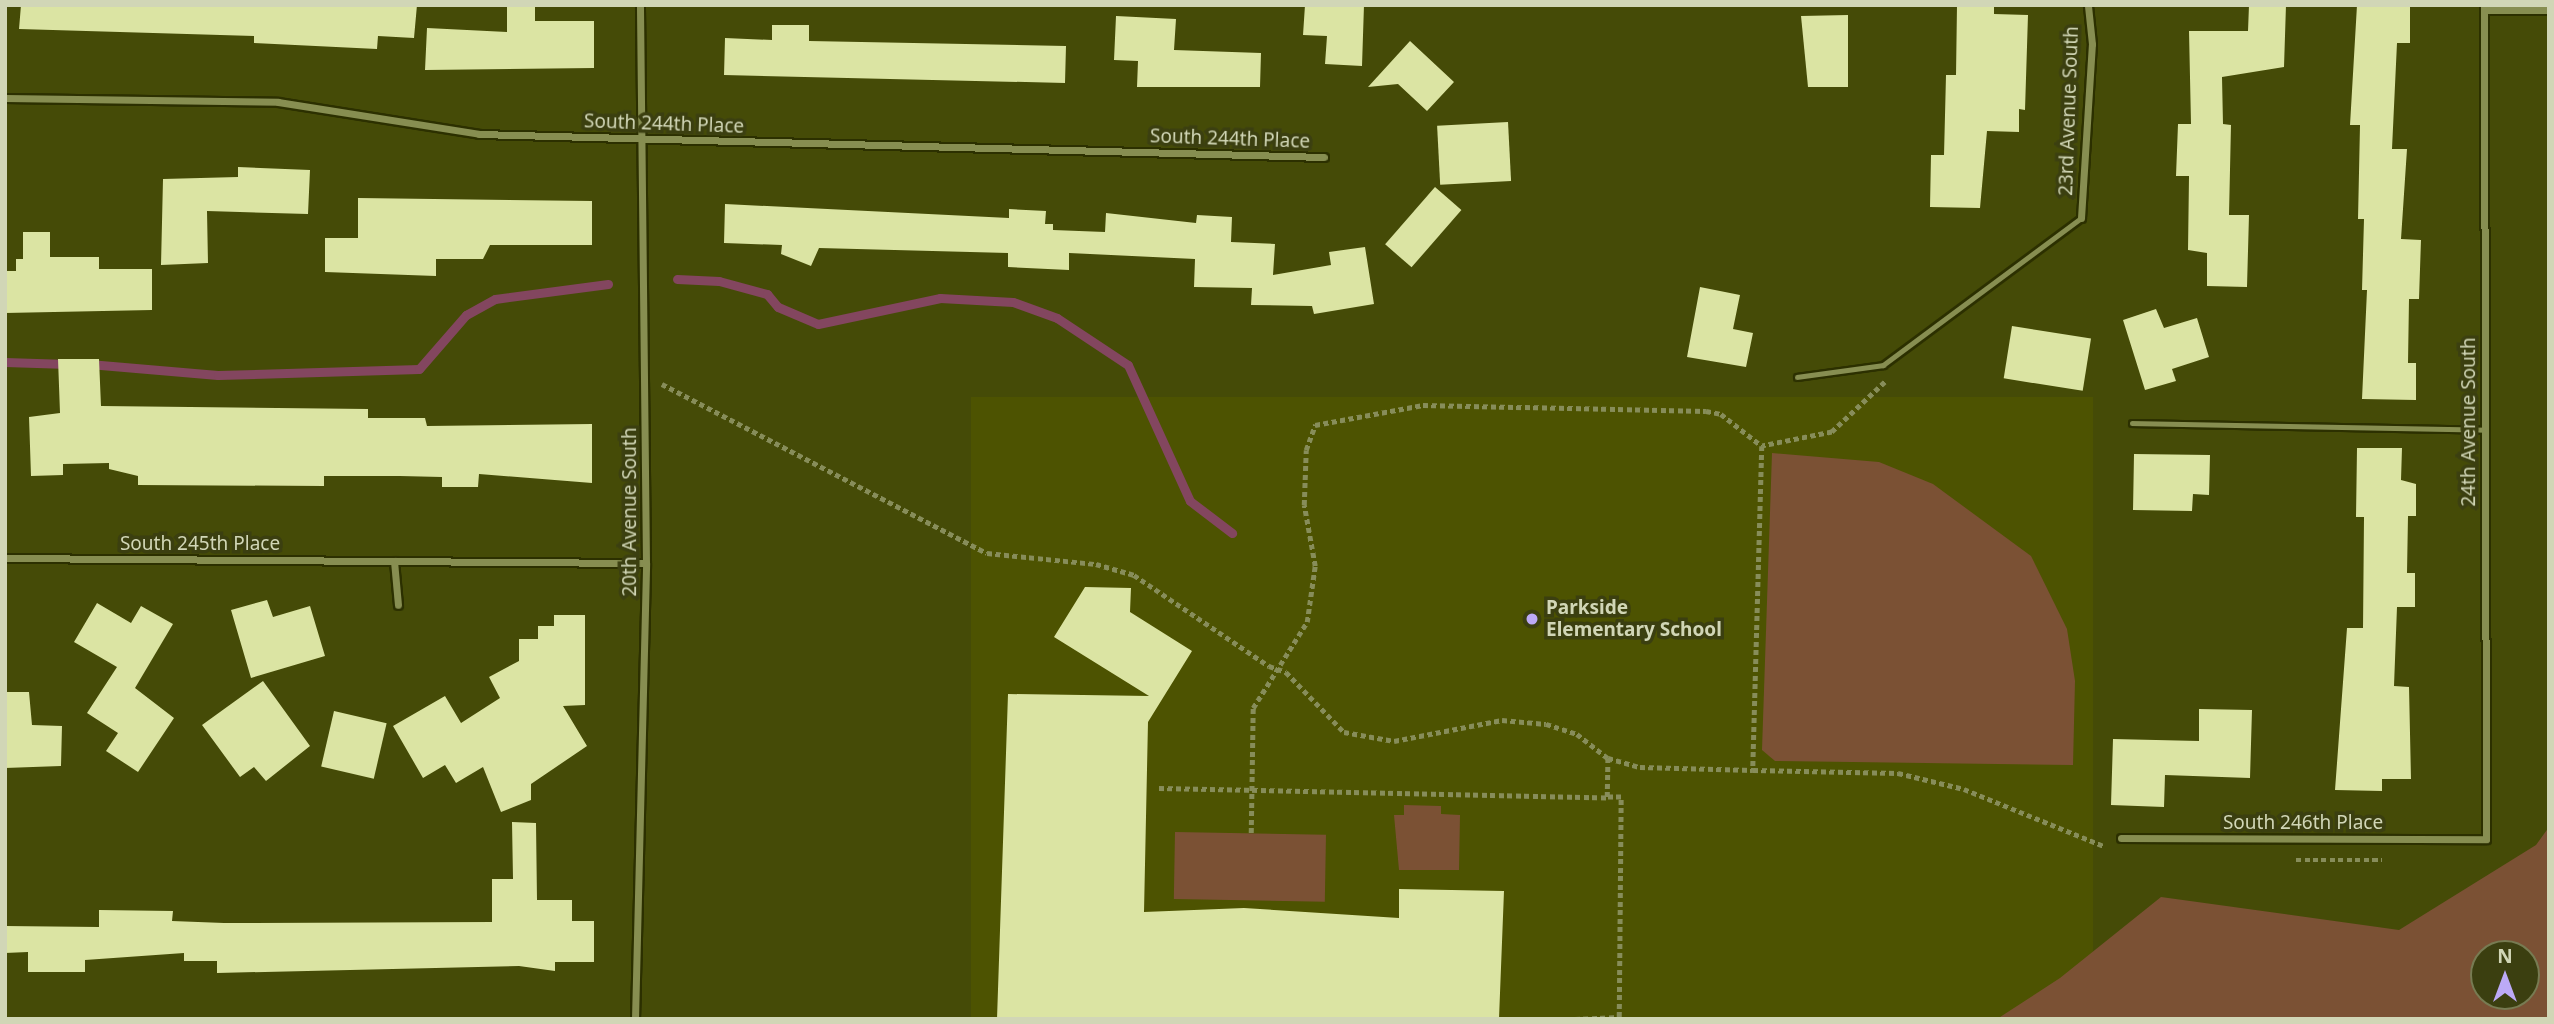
<!DOCTYPE html>
<html>
<head>
<meta charset="utf-8">
<style>
	body { margin:0 }
	#map { position:relative; width:2554px; height:1024px; overflow:hidden; background:#454b07; font-family:"Noto Sans",sans-serif }
	div>[style] { position:absolute }
	.built>* { inset:0; background:#4d5301; transform-origin:0 0 }
	.green>* { inset:0; background:#7b5134; transform-origin:0 0 }
	.stream>* { height:9px; margin:-4.5px; padding:0 4.5px; transform-origin:4.5px; border-radius:4.5px; background:#83465f }
	.building>* { inset:0; background:#dbe4a3; transform-origin:0 0 }
	.path>* { height:4.5px; margin-top:-2.25px; transform-origin:0; background:repeating-linear-gradient(90deg,#878d5a 0 5px,transparent 0 8.5px) }
	.roads { filter:drop-shadow(2px 0 #2c3000) drop-shadow(-2px 0 #2c3000) drop-shadow(0 2px #2c3000) drop-shadow(0 -2px #2c3000) }
	.service>* { height:5px; margin:-2.5px; padding:0 2.5px; transform-origin:2.5px; border-radius:2.5px; background:#878e51 }
	.minor>* { height:7px; margin:-3.5px; padding:0 3.5px; transform-origin:3.5px; border-radius:3.5px; background:#878e51 }
	.dots>* { width:19px; height:19px; translate:-50% -50%; box-sizing:border-box; border:4px solid #3b3f10; border-radius:50% }
	span { translate:-50% -50%; white-space:nowrap; text-align:center; line-height:1.15; -webkit-text-stroke:7px #3b3f10; paint-order:stroke }
	.street-label { font-size:19px; color:#d1d6b6 }
	.poi-label { font-size:19px; color:#d1d6b6; font-weight:700 }
	.left { translate:0 -50%; text-align:left }
	.frame { position:absolute; inset:0; border:7px solid #d1d6b6; pointer-events:none }
	.north { position:absolute; left:2470px; top:940px; width:70px; height:70px; box-sizing:border-box; background:#3b3f10; border:2px solid #777b52; border-radius:50%; rotate:0deg; font-size:19px; font-weight:700; line-height:28px; text-align:center; color:#d1d6b6 }
	.north::after { content:''; display:block; margin:auto; width:24px; height:32px; background:#bcaaf6; clip-path:polygon(50% 0,100% 100%,50% 72%,0 100%) }
</style>
</head>
<body>
<div id="map">
	<div class="built">
		<div style="left:971px;top:397px;width:1122px;height:622px"></div>
	</div>
	<div class="green">
		<div style="clip-path:polygon(1772px 453px,1879px 462px,1933px 484px,2031px 556px,2067px 629px,2075px 681px,2073px 765px,1775px 761px,1762px 750px)"></div>
		<div style="clip-path:polygon(1404px 805px,1441px 806px,1441px 814px,1460px 815px,1459px 870px,1399px 870px,1394px 815px,1404px 815px)"></div>
		<div style="clip-path:polygon(evenodd,2549px 827px,2549px 1019px,1997px 1019px,2060px 978px,2161px 897px,2399px 930px,2536px 845px,2549px 827px,2484px 954px,2526px 954px,2526px 996px,2484px 996px,2484px 954px)"></div>
		<div style="left:1175px;top:832px;width:151px;height:67px;rotate:1deg"></div>
	</div>
	<div class="stream">
		<div style="left:677px;top:279px;width:42px;rotate:2.7deg"></div>
		<div style="left:719px;top:281px;width:50px;rotate:15.2deg"></div>
		<div style="left:767px;top:294px;width:17px;rotate:50deg"></div>
		<div style="left:778px;top:307px;width:43px;rotate:23deg"></div>
		<div style="left:818px;top:324px;width:125px;rotate:-12deg"></div>
		<div style="left:940px;top:298px;width:73px;rotate:3.1deg"></div>
		<div style="left:1013px;top:302px;width:47px;rotate:20deg"></div>
		<div style="left:1057px;top:318px;width:85px;rotate:33.5deg"></div>
		<div style="left:1128px;top:365px;width:149px;rotate:65.5deg"></div>
		<div style="left:1190px;top:501px;width:53px;rotate:37.3deg"></div>
		<div style="left:5px;top:362px;width:63px;rotate:1.8deg"></div>
		<div style="left:89px;top:364px;width:129px;rotate:4.9deg"></div>
		<div style="left:218px;top:375px;width:201px;rotate:-1.7deg"></div>
		<div style="left:419px;top:369px;width:72px;rotate:-49deg"></div>
		<div style="left:466px;top:315px;width:33px;rotate:-29deg"></div>
		<div style="left:495px;top:299px;width:114px;rotate:-7.6deg"></div>
	</div>
	<div class="building">
		<div style="clip-path:polygon(21px 5px,417px 5px,414px 38px,378px 36px,377px 49px,254px 43px,254px 36px,19px 29px)"></div>
		<div style="clip-path:polygon(507px 5px,535px 5px,535px 21px,594px 21px,594px 68px,425px 70px,427px 28px,507px 32px)"></div>
		<div style="clip-path:polygon(1305px 5px,1364px 5px,1362px 66px,1325px 64px,1327px 36px,1303px 35px)"></div>
		<div style="clip-path:polygon(1957px 5px,1994px 5px,1994px 14px,2028px 15px,2025px 110px,2019px 109px,2019px 132px,1987px 131px,1980px 208px,1930px 207px,1931px 155px,1944px 155px,1946px 75px,1956px 75px)"></div>
		<div style="clip-path:polygon(2249px 5px,2286px 5px,2284px 67px,2222px 77px,2223px 124px,2231px 125px,2229px 215px,2249px 215px,2247px 287px,2207px 286px,2207px 253px,2188px 250px,2189px 176px,2176px 176px,2178px 124px,2191px 124px,2189px 31px,2248px 31px)"></div>
		<div style="clip-path:polygon(2357px 5px,2410px 5px,2410px 43px,2397px 43px,2392px 149px,2407px 149px,2401px 239px,2421px 240px,2419px 299px,2409px 299px,2408px 363px,2416px 363px,2416px 400px,2362px 399px,2367px 290px,2362px 290px,2364px 219px,2358px 219px,2360px 125px,2350px 125px)"></div>
		<div style="clip-path:polygon(1848px 15px,1848px 87px,1808px 87px,1801px 16px)"></div>
		<div style="clip-path:polygon(1116px 16px,1176px 19px,1174px 50px,1261px 53px,1260px 87px,1137px 87px,1138px 61px,1114px 60px)"></div>
		<div style="clip-path:polygon(772px 25px,809px 25px,809px 41px,1066px 46px,1065px 83px,724px 75px,725px 38px,772px 40px)"></div>
		<div style="clip-path:polygon(1410px 41px,1454px 82px,1427px 111px,1398px 84px,1368px 87px)"></div>
		<div style="left:1508px;top:122px;width:59px;height:71px;rotate:87deg"></div>
		<div style="clip-path:polygon(238px 167px,310px 170px,308px 214px,207px 211px,208px 263px,161px 265px,163px 179px,238px 177px)"></div>
		<div style="left:1435px;top:187px;width:35px;height:76px;rotate:41deg"></div>
		<div style="clip-path:polygon(358px 198px,592px 201px,592px 245px,490px 245px,483px 259px,436px 259px,436px 276px,325px 272px,325px 238px,358px 238px)"></div>
		<div style="clip-path:polygon(725px 204px,1009px 218px,1009px 209px,1046px 211px,1045px 224px,1053px 224px,1053px 230px,1105px 232px,1106px 213px,1196px 223px,1197px 215px,1232px 217px,1231px 242px,1275px 244px,1273px 275px,1331px 265px,1329px 252px,1365px 247px,1374px 304px,1314px 314px,1312px 306px,1251px 305px,1252px 288px,1194px 287px,1195px 259px,1069px 253px,1069px 270px,1008px 267px,1008px 253px,819px 248px,811px 266px,781px 254px,782px 245px,724px 243px)"></div>
		<div style="clip-path:polygon(23px 232px,50px 232px,50px 257px,99px 257px,99px 269px,152px 269px,152px 310px,5px 313px,5px 271px,16px 271px,16px 259px,23px 259px)"></div>
		<div style="clip-path:polygon(1700px 287px,1740px 295px,1733px 329px,1753px 333px,1746px 367px,1687px 357px)"></div>
		<div style="clip-path:polygon(2156px 309px,2164px 328px,2197px 318px,2209px 357px,2172px 369px,2176px 381px,2145px 390px,2123px 320px)"></div>
		<div style="left:2012px;top:326px;width:80px;height:53px;rotate:9deg"></div>
		<div style="clip-path:polygon(58px 359px,99px 359px,101px 406px,368px 409px,368px 418px,425px 418px,427px 426px,592px 424px,592px 483px,479px 474px,478px 487px,442px 487px,442px 477px,400px 476px,324px 476px,324px 486px,138px 485px,138px 476px,109px 469px,109px 463px,63px 464px,63px 475px,31px 476px,29px 417px,60px 413px)"></div>
		<div style="clip-path:polygon(2357px 448px,2402px 448px,2401px 480px,2416px 484px,2416px 516px,2408px 516px,2407px 573px,2415px 573px,2415px 607px,2397px 607px,2394px 686px,2409px 687px,2411px 779px,2382px 779px,2382px 791px,2335px 790px,2347px 628px,2363px 628px,2364px 517px,2356px 517px)"></div>
		<div style="clip-path:polygon(2134px 454px,2210px 455px,2209px 495px,2193px 494px,2192px 511px,2133px 510px)"></div>
		<div style="clip-path:polygon(1085px 587px,1131px 588px,1130px 612px,1192px 651px,1148px 722px,1144px 912px,1244px 908px,1399px 918px,1399px 889px,1504px 891px,1499px 1019px,997px 1019px,1008px 694px,1149px 696px,1054px 637px)"></div>
		<div style="clip-path:polygon(267px 600px,273px 617px,310px 606px,325px 656px,251px 678px,231px 610px)"></div>
		<div style="clip-path:polygon(97px 603px,131px 623px,141px 606px,173px 624px,135px 688px,174px 718px,138px 772px,106px 751px,118px 733px,87px 713px,117px 667px,74px 642px)"></div>
		<div style="clip-path:polygon(554px 615px,585px 615px,585px 705px,563px 706px,587px 746px,531px 784px,531px 800px,501px 812px,483px 767px,456px 783px,445px 765px,423px 778px,393px 726px,445px 696px,461px 723px,500px 698px,489px 677px,519px 661px,519px 639px,538px 639px,538px 626px,554px 626px)"></div>
		<div style="clip-path:polygon(263px 681px,310px 746px,266px 781px,254px 767px,240px 777px,202px 725px)"></div>
		<div style="clip-path:polygon(5px 692px,29px 692px,32px 725px,62px 726px,61px 766px,5px 768px)"></div>
		<div style="clip-path:polygon(2199px 709px,2252px 710px,2250px 778px,2165px 775px,2164px 807px,2111px 805px,2113px 739px,2199px 741px)"></div>
		<div style="left:334px;top:711px;width:54px;height:57px;rotate:13deg"></div>
		<div style="clip-path:polygon(512px 822px,536px 823px,537px 900px,572px 900px,572px 921px,594px 921px,594px 962px,555px 962px,555px 971px,519px 966px,217px 973px,217px 961px,184px 961px,184px 953px,85px 960px,85px 972px,28px 972px,28px 952px,5px 953px,5px 926px,99px 927px,99px 910px,173px 911px,172px 921px,224px 923px,492px 922px,492px 879px,513px 879px)"></div>
	</div>
	<div class="path">
		<div style="left:1885px;top:382px;width:73px;rotate:136.7deg"></div>
		<div style="left:1832px;top:432px;width:71px;rotate:168.7deg"></div>
		<div style="left:1762px;top:446px;width:324px;rotate:91.6deg"></div>
		<div style="left:1753px;top:770px;width:145px;rotate:1.2deg"></div>
		<div style="left:1898px;top:773px;width:68px;rotate:13.6deg"></div>
		<div style="left:1964px;top:789px;width:151px;rotate:22.2deg"></div>
		<div style="left:662px;top:384px;width:366px;rotate:27.5deg"></div>
		<div style="left:987px;top:553px;width:110px;rotate:5.8deg"></div>
		<div style="left:1096px;top:564px;width:40px;rotate:16deg"></div>
		<div style="left:1134px;top:575px;width:163px;rotate:34deg"></div>
		<div style="left:1269px;top:666px;width:18px;rotate:19deg"></div>
		<div style="left:1286px;top:672px;width:83px;rotate:46deg"></div>
		<div style="left:1344px;top:732px;width:51px;rotate:10.2deg"></div>
		<div style="left:1394px;top:741px;width:110px;rotate:-11deg"></div>
		<div style="left:1502px;top:720px;width:44px;rotate:5.2deg"></div>
		<div style="left:1546px;top:724px;width:33px;rotate:18deg"></div>
		<div style="left:1577px;top:734px;width:39px;rotate:38deg"></div>
		<div style="left:1608px;top:758px;width:33px;rotate:16deg"></div>
		<div style="left:1640px;top:767px;width:113px;rotate:1.5deg"></div>
		<div style="left:1159px;top:788px;width:448px;rotate:1.2deg"></div>
		<div style="left:1607px;top:797px;width:39px;rotate:-89deg"></div>
		<div style="left:1251px;top:833px;width:125px;rotate:-89.1deg"></div>
		<div style="left:1253px;top:708px;width:102px;rotate:-57.9deg"></div>
		<div style="left:1307px;top:622px;width:57px;rotate:-81.9deg"></div>
		<div style="left:1315px;top:566px;width:62px;rotate:-100.2deg"></div>
		<div style="left:1304px;top:505px;width:55px;rotate:-87.9deg"></div>
		<div style="left:1306px;top:450px;width:27px;rotate:-70deg"></div>
		<div style="left:1315px;top:425px;width:110px;rotate:-10.5deg"></div>
		<div style="left:1423px;top:405px;width:283px;rotate:1.2deg"></div>
		<div style="left:1706px;top:411px;width:15px;rotate:11deg"></div>
		<div style="left:1721px;top:414px;width:52px;rotate:38deg"></div>
		<div style="left:2296px;top:860px;width:86px"></div>
		<div style="left:1575px;top:1019px;width:44px;rotate:-2.6deg"></div>
		<div style="left:1619px;top:1017px;width:220px;rotate:-89.5deg"></div>
		<div style="left:1621px;top:797px;width:14px;rotate:180deg"></div>
	</div>
	<div class="roads">
		<div class="service">
			<div style="left:1797px;top:377px;width:87px;rotate:-7.9deg"></div>
			<div style="left:1883px;top:365px;width:247px;rotate:-36.6deg"></div>
			<div style="left:2132px;top:423px;width:353px;rotate:1.1deg"></div>
		</div>
		<div class="minor">
			<div style="left:2484px;top:10px;width:65px"></div>
			<div style="left:5px;top:98px;width:273px;rotate:0.8deg"></div>
			<div style="left:278px;top:102px;width:204px;rotate:9deg"></div>
			<div style="left:479px;top:134px;width:845px;rotate:1.56deg"></div>
			<div style="left:2081px;top:218px;width:174px;rotate:-86.4deg"></div>
			<div style="left:2092px;top:44px;width:39px;rotate:-96deg"></div>
			<div style="left:5px;top:558px;width:641px;rotate:0.45deg"></div>
			<div style="left:394px;top:561px;width:44px;rotate:84.8deg"></div>
			<div style="left:2121px;top:838px;width:365px;rotate:0.2deg"></div>
			<div style="left:2486px;top:839px;width:834px;rotate:-90.14deg"></div>
			<div style="left:635px;top:1019px;width:456px;rotate:-88.6deg"></div>
			<div style="left:646px;top:563px;width:558px;rotate:-90.62deg"></div>
		</div>
	</div>
	<div class="dots">
		<div style="left:1532px;top:619px;background:#bcaaf6"></div>
	</div>
	<div class="street-label">
		<span style="left:2069px;top:111px;rotate:-88deg">23rd Avenue South</span>
		<span style="left:664px;top:124px;rotate:2deg">South 244th Place</span>
		<span style="left:1230px;top:139px;rotate:2deg">South 244th Place</span>
		<span style="left:2469px;top:422px;rotate:-90deg">24th Avenue South</span>
		<span style="left:630px;top:512px;rotate:-90deg">20th Avenue South</span>
		<span style="left:200px;top:544px">South 245th Place</span>
		<span style="left:2303px;top:823px">South 246th Place</span>
	</div>
	<div class="poi-label">
		<span class="left" style="left:1546px;top:619px">Parkside<br>Elementary School</span>
	</div>
	<div class="frame"></div>
	<div class="north">N</div>
</div>
</body>
</html>
